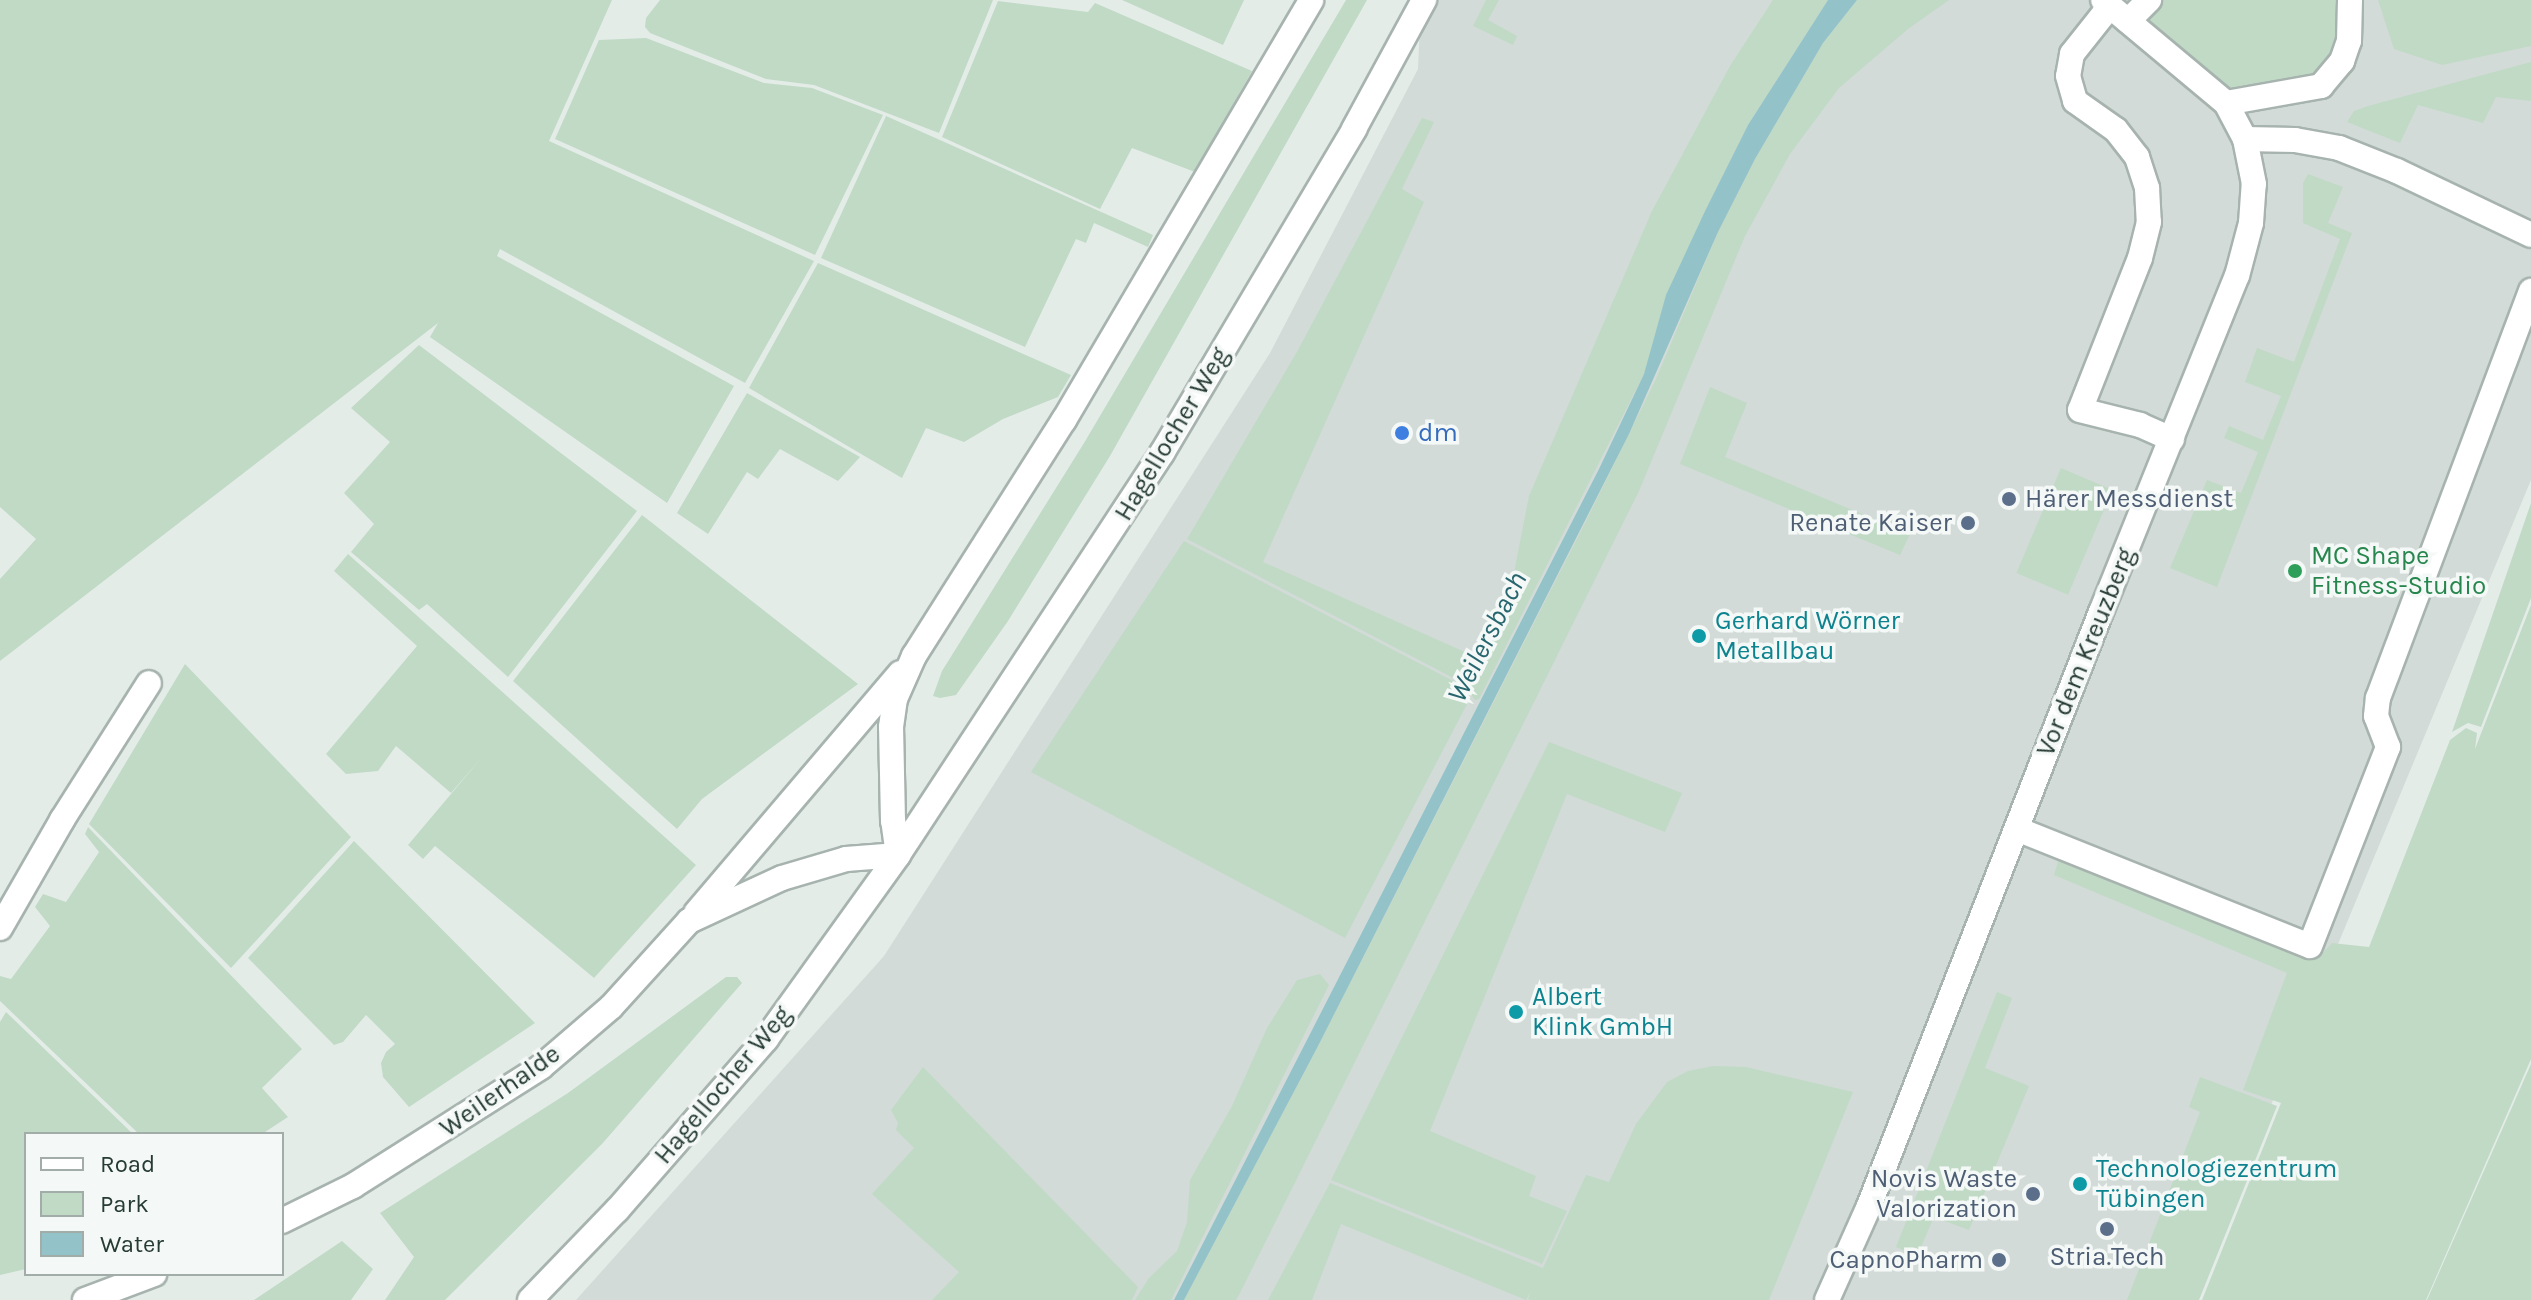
<!DOCTYPE html>
<html>
<head>
<meta charset="utf-8">
<style>
	body { margin:0 }
	#map { position:relative; width:2531px; height:1300px; overflow:hidden; background:#e4ece8; font-family:Karla,sans-serif }
	div>[style] { position:absolute }
	.built>* { inset:0; background:#d2dbd7 }
	.green>* { inset:0; background:#c0dac6; transform-origin:0 0 }
	.water>* { inset:0; background:#93c3c9 }
	.roads { filter:drop-shadow(2px 0 #a7b3ae) drop-shadow(-2px 0 #a7b3ae) drop-shadow(0 2px #a7b3ae) drop-shadow(0 -2px #a7b3ae) }
	.service>* { height:24px; margin:-12px; padding:0 12px; transform-origin:12px; border-radius:12px; background:#fff }
	.minor>* { height:24px; margin:-12px; padding:0 12px; transform-origin:12px; border-radius:12px; background:#fff }
	.tertiary>* { height:24px; margin:-12px; padding:0 12px; transform-origin:12px; border-radius:12px; background:#fff }
	.dots>* { width:22px; height:22px; translate:-50% -50%; box-sizing:border-box; border:4px solid #f4f8f6; border-radius:50% }
	span { translate:-50% -50%; white-space:nowrap; text-align:center; line-height:1.15; -webkit-text-stroke:7px #f4f8f6; paint-order:stroke }
	.shop-label { font-size:26px; color:#366cbe }
	.left { translate:0 -50%; text-align:left }
	.street-label { font-size:26px; color:#263b34 }
	.service-label { font-size:26px; color:#4e5e75 }
	.right { translate:-100% -50%; text-align:right }
	.leisure-label { font-size:26px; color:#27864d }
	.culture-label { font-size:26px; color:#0d838f }
	.water-label { font-size:28px; color:#27666f; font-style:italic }
	.legend { position:absolute; left:24px; top:1132px; width:260px; height:144px; box-sizing:border-box; background:#f4f8f6; border:2px solid #a2aca8; margin:0; padding:10px 14px; list-style:none; font-size:24px; color:#263b34 }
	.legend li { display:flex; align-items:center; gap:16px; height:40px }
	.legend b { width:40px; border:2px solid #a2aca8 }
</style>
</head>
<body>
<div id="map">
	<div class="built">
		<div style="clip-path:polygon(1421px 0,2531px 0,2531px 480px,2190px 1300px,576px 1300px,884px 956px,1270px 353px,1418px 69px)"></div>
	</div>
	<div class="green">
		<div style="clip-path:polygon(0 0,612px 0,549px 141px,814px 261px,745px 383px,500px 249px,497px 256px,734px 386px,667px 503px,430px 337px,438px 323px,0 661px,0 579px,36px 539px,0 507px)"></div>
		<div style="clip-path:polygon(660px 0,993px 0,939px 133px,814px 85px,766px 79px,650px 33px,645px 27px,646px 18px)"></div>
		<div style="clip-path:polygon(1122px 0,1244px 0,1223px 45px)"></div>
		<div style="clip-path:polygon(1346px 0,1367px 0,1110px 456px,1008px 621px,956px 695px,940px 698px,933px 696px,942px 671px,1084px 443px)"></div>
		<div style="clip-path:polygon(1486px 0,1499px 0,1488px 20px,1517px 36px,1513px 45px,1473px 26px)"></div>
		<div style="clip-path:polygon(1773px 0,1828px 0,1748px 125px,1706px 209px,1644px 374px,1479px 699px,1475px 700px,1469px 691px,1468px 677px,1510px 593px,1529px 496px,1652px 211px,1730px 66px)"></div>
		<div style="clip-path:polygon(1857px 0,1949px 0,1908px 29px,1839px 88px,1790px 154px,1745px 236px,1639px 491px,1240px 1293px,1236px 1300px,1184px 1300px,1317px 1048px,1586px 521px,1656px 379px,1718px 232px,1755px 159px,1823px 43px)"></div>
		<div style="clip-path:polygon(2149px 0,2350px 0,2330px 74px,2226px 103px,2128px 21px)"></div>
		<div style="clip-path:polygon(2378px 0,2531px 0,2531px 46px,2442px 65px,2394px 49px)"></div>
		<div style="clip-path:polygon(998px 1px,1088px 12px,1095px 3px,1252px 71px,1195px 172px,1132px 148px,1100px 209px,942px 137px)"></div>
		<div style="clip-path:polygon(646px 38px,764px 83px,812px 88px,883px 115px,815px 255px,555px 139px,599px 40px)"></div>
		<div style="clip-path:polygon(2531px 62px,2531px 101px,2496px 97px,2483px 123px,2418px 105px,2400px 143px,2347px 122px,2354px 111px,2368px 106px)"></div>
		<div style="clip-path:polygon(886px 116px,1153px 235px,1148px 247px,1094px 223px,1086px 243px,1076px 239px,1025px 347px,821px 258px)"></div>
		<div style="clip-path:polygon(1422px 118px,1434px 122px,1402px 189px,1424px 202px,1263px 562px,1476px 657px,1463px 683px,1187px 539px,1298px 350px)"></div>
		<div style="clip-path:polygon(2308px 174px,2343px 187px,2328px 223px,2352px 233px,2217px 587px,2170px 568px,2207px 480px,2241px 493px,2258px 452px,2224px 438px,2229px 426px,2263px 440px,2281px 396px,2245px 382px,2257px 348px,2294px 362px,2340px 239px,2303px 223px,2303px 183px)"></div>
		<div style="clip-path:polygon(818px 263px,1071px 375px,1058px 397px,1003px 419px,964px 442px,926px 428px,902px 478px,749px 388px)"></div>
		<div style="clip-path:polygon(419px 345px,637px 511px,508px 677px,427px 604px,419px 610px,351px 552px,374px 524px,344px 493px,390px 442px,351px 408px)"></div>
		<div style="clip-path:polygon(1710px 387px,1747px 403px,1725px 457px,1910px 534px,1900px 555px,1680px 464px)"></div>
		<div style="clip-path:polygon(747px 393px,860px 457px,838px 481px,780px 449px,758px 479px,747px 472px,708px 534px,677px 513px)"></div>
		<div style="left:2061px;top:468px;width:56px;height:114px;rotate:23deg"></div>
		<div style="clip-path:polygon(2531px 503px,2531px 598px,2481px 727px,2468px 723px,2452px 732px)"></div>
		<div style="clip-path:polygon(642px 515px,858px 684px,702px 799px,677px 829px,513px 681px)"></div>
		<div style="clip-path:polygon(1184px 541px,1459px 684px,1467px 704px,1345px 938px,1031px 772px)"></div>
		<div style="clip-path:polygon(348px 554px,696px 865px,594px 978px,435px 846px,423px 859px,408px 845px,483px 756px,451px 793px,396px 746px,378px 771px,346px 774px,326px 754px,417px 646px,334px 571px)"></div>
		<div style="clip-path:polygon(2531px 605px,2531px 1059px,2426px 1300px,2202px 1300px,2281px 1103px,2243px 1090px,2287px 973px,2054px 875px,2061px 852px,2321px 955px,2332px 943px,2369px 947px,2450px 740px,2466px 728px,2477px 733px,2475px 749px)"></div>
		<div style="clip-path:polygon(185px 664px,351px 837px,231px 968px,89px 824px)"></div>
		<div style="clip-path:polygon(1549px 742px,1682px 793px,1665px 832px,1567px 794px,1430px 1131px,1536px 1176px,1529px 1196px,1567px 1211px,1542px 1264px,1331px 1180px)"></div>
		<div style="clip-path:polygon(88px 827px,302px 1049px,262px 1088px,288px 1117px,262px 1134px,139px 1134px,0 1001px,0 976px,11px 979px,50px 926px,35px 907px,43px 894px,66px 902px,99px 852px,85px 834px)"></div>
		<div style="clip-path:polygon(354px 841px,535px 1023px,409px 1107px,383px 1077px,381px 1063px,386px 1052px,395px 1044px,366px 1015px,343px 1042px,334px 1045px,248px 958px)"></div>
		<div style="clip-path:polygon(1320px 974px,1329px 985px,1171px 1300px,1135px 1300px,1149px 1278px,1177px 1251px,1187px 1222px,1190px 1180px,1232px 1106px,1267px 1028px,1297px 980px)"></div>
		<div style="clip-path:polygon(726px 977px,737px 977px,742px 983px,602px 1144px,445px 1300px,385px 1300px,414px 1257px,380px 1213px,568px 1093px)"></div>
		<div style="clip-path:polygon(1997px 992px,2012px 998px,1985px 1068px,2029px 1086px,1969px 1230px,1934px 1217px,1917px 1256px,1896px 1247px)"></div>
		<div style="clip-path:polygon(6px 1012px,133px 1134px,26px 1134px,26px 1269px,0 1275px,0 1022px)"></div>
		<div style="clip-path:polygon(2531px 1064px,2531px 1300px,2427px 1300px)"></div>
		<div style="clip-path:polygon(1713px 1066px,1746px 1067px,1853px 1092px,1769px 1300px,1531px 1300px,1528px 1299px,1531px 1291px,1526px 1300px,1341px 1224px,1312px 1300px,1268px 1300px,1330px 1183px,1543px 1268px,1586px 1175px,1609px 1182px,1636px 1124px,1667px 1082px,1688px 1071px)"></div>
		<div style="clip-path:polygon(923px 1067px,1138px 1287px,1132px 1300px,932px 1300px,959px 1272px,872px 1194px,914px 1148px,896px 1130px,898px 1123px,891px 1110px)"></div>
		<div style="clip-path:polygon(2200px 1077px,2277px 1106px,2199px 1300px,2127px 1300px,2200px 1112px,2189px 1107px)"></div>
		<div style="clip-path:polygon(342px 1241px,373px 1269px,351px 1300px,254px 1300px)"></div>
	</div>
	<div class="water">
		<div style="clip-path:polygon(1828px 0,1857px 0,1823px 43px,1755px 159px,1718px 232px,1629px 434px,1317px 1048px,1184px 1300px,1174px 1300px,1599px 469px,1644px 374px,1666px 295px,1706px 209px,1748px 125px)"></div>
	</div>
	<div class="roads">
		<div class="service">
			<div style="left:2110px;top:6px;width:61px;rotate:128.4deg"></div>
			<div style="left:2072px;top:54px;width:22px;rotate:100deg"></div>
			<div style="left:2068px;top:76px;width:26px;rotate:74deg"></div>
			<div style="left:2075px;top:101px;width:50px;rotate:35.3deg"></div>
			<div style="left:2116px;top:130px;width:34px;rotate:52deg"></div>
			<div style="left:2137px;top:157px;width:33px;rotate:72deg"></div>
			<div style="left:2147px;top:188px;width:34px;rotate:87deg"></div>
			<div style="left:2149px;top:222px;width:37px;rotate:104deg"></div>
			<div style="left:2140px;top:258px;width:163px;rotate:111.5deg"></div>
			<div style="left:2080px;top:410px;width:62px;rotate:14deg"></div>
			<div style="left:2140px;top:425px;width:35px;rotate:24deg"></div>
			<div style="left:2128px;top:21px;width:30px;rotate:-45deg"></div>
			<div style="left:2226px;top:103px;width:97px;rotate:-10.1deg"></div>
			<div style="left:2321px;top:86px;width:33px;rotate:-50deg"></div>
			<div style="left:2342px;top:61px;width:21px;rotate:-71deg"></div>
			<div style="left:2349px;top:41px;width:41px;rotate:-88.6deg"></div>
			<div style="left:2245px;top:139px;width:50px;rotate:1.1deg"></div>
			<div style="left:2295px;top:140px;width:45px;rotate:10.3deg"></div>
			<div style="left:2339px;top:148px;width:62px;rotate:21.6deg"></div>
			<div style="left:2397px;top:171px;width:148px;rotate:25.5deg"></div>
			<div style="left:2017px;top:829px;width:315px;rotate:21.8deg"></div>
			<div style="left:2310px;top:946px;width:214px;rotate:-68.6deg"></div>
			<div style="left:2388px;top:747px;width:33px;rotate:-111deg"></div>
			<div style="left:2376px;top:716px;width:18px;rotate:-84deg"></div>
			<div style="left:2378px;top:698px;width:435px;rotate:-69.4deg"></div>
		</div>
		<div class="minor">
			<div style="left:696px;top:913px;width:315px;rotate:-49.6deg"></div>
			<div style="left:0;top:928px;width:125px;rotate:-60.1deg"></div>
			<div style="left:62px;top:820px;width:162px;rotate:-57.6deg"></div>
			<div style="left:282px;top:1221px;width:79px;rotate:-26.2deg"></div>
			<div style="left:353px;top:1186px;width:222px;rotate:-32.3deg"></div>
			<div style="left:541px;top:1067px;width:92px;rotate:-40.6deg"></div>
			<div style="left:611px;top:1007px;width:116px;rotate:-47.8deg"></div>
			<div style="left:689px;top:921px;width:102px;rotate:-24.8deg"></div>
			<div style="left:782px;top:878px;width:67px;rotate:-16.5deg"></div>
			<div style="left:846px;top:859px;width:52px;rotate:-4.4deg"></div>
			<div style="left:898px;top:855px;width:34px;rotate:-98deg"></div>
			<div style="left:893px;top:821px;width:94px;rotate:-91.2deg"></div>
			<div style="left:891px;top:727px;width:28px;rotate:-82deg"></div>
			<div style="left:895px;top:699px;width:47px;rotate:-66.2deg"></div>
			<div style="left:914px;top:656px;width:280px;rotate:-57.6deg"></div>
			<div style="left:1064px;top:420px;width:487px;rotate:-59.5deg"></div>
			<div style="left:85px;top:1300px;width:74px;rotate:-20.6deg"></div>
			<div style="left:1827px;top:1300px;width:103px;rotate:-65.9deg"></div>
			<div style="left:1869px;top:1206px;width:638px;rotate:-68.67deg"></div>
			<div style="left:2101px;top:612px;width:362px;rotate:-68deg"></div>
			<div style="left:2237px;top:276px;width:55px;rotate:-75.2deg"></div>
			<div style="left:2251px;top:223px;width:39px;rotate:-86deg"></div>
			<div style="left:2254px;top:184px;width:46px;rotate:-101.3deg"></div>
			<div style="left:2245px;top:139px;width:41px;rotate:-117.8deg"></div>
			<div style="left:2226px;top:103px;width:160px;rotate:-140.1deg"></div>
		</div>
		<div class="tertiary">
			<div style="left:530px;top:1300px;width:125px;rotate:-46deg"></div>
			<div style="left:617px;top:1210px;width:227px;rotate:-48.9deg"></div>
			<div style="left:766px;top:1039px;width:226px;rotate:-54.3deg"></div>
			<div style="left:898px;top:855px;width:481px;rotate:-56.7deg"></div>
			<div style="left:1162px;top:453px;width:377px;rotate:-59.3deg"></div>
			<div style="left:1354px;top:129px;width:147px;rotate:-61.5deg"></div>
		</div>
	</div>
	<div class="dots">
		<div style="left:1402px;top:433px;background:#3f7fe0"></div>
		<div style="left:2009px;top:499px;background:#5c6f8a"></div>
		<div style="left:1968px;top:523px;background:#5c6f8a"></div>
		<div style="left:2295px;top:571px;background:#2e9e5b"></div>
		<div style="left:1699px;top:636px;background:#0f9aa8"></div>
		<div style="left:1516px;top:1012px;background:#0f9aa8"></div>
		<div style="left:2080px;top:1184px;background:#0f9aa8"></div>
		<div style="left:2033px;top:1194px;background:#5c6f8a"></div>
		<div style="left:2107px;top:1229px;background:#5c6f8a"></div>
		<div style="left:1999px;top:1260px;background:#5c6f8a"></div>
	</div>
	<div class="shop-label">
		<span class="left" style="left:1418px;top:433px">dm</span>
	</div>
	<div class="street-label">
		<span style="left:1172px;top:434px;rotate:-59deg">Hagellocher Weg</span>
		<span style="left:2086px;top:652px;rotate:-68deg">Vor dem Kreuzberg</span>
		<span style="left:723px;top:1085px;rotate:-50deg">Hagellocher Weg</span>
		<span style="left:500px;top:1091px;rotate:-35deg">Weilerhalde</span>
	</div>
	<div class="service-label">
		<span class="left" style="left:2025px;top:499px">Härer Messdienst</span>
		<span class="right" style="left:1952px;top:523px">Renate Kaiser</span>
		<span class="right" style="left:2017px;top:1194px">Novis Waste<br>Valorization</span>
		<span style="left:2107px;top:1257px">Stria.Tech</span>
		<span class="right" style="left:1983px;top:1260px">CapnoPharm</span>
	</div>
	<div class="leisure-label">
		<span class="left" style="left:2311px;top:571px">MC Shape<br>Fitness-Studio</span>
	</div>
	<div class="culture-label">
		<span class="left" style="left:1715px;top:636px">Gerhard Wörner<br>Metallbau</span>
		<span class="left" style="left:1532px;top:1012px">Albert<br>Klink GmbH</span>
		<span class="left" style="left:2096px;top:1184px">Technologiezentrum<br>Tübingen</span>
	</div>
	<div class="water-label">
		<span style="left:1487px;top:637px;rotate:-63deg">Weilersbach</span>
	</div>
	<ul class="legend">
	<li><b style="height:10px;background:#fff"></b>Road</li>
	<li><b style="height:22px;background:#c0dac6"></b>Park</li>
	<li><b style="height:22px;background:#93c3c9"></b>Water</li>
	</ul>
</div>
</body>
</html>
